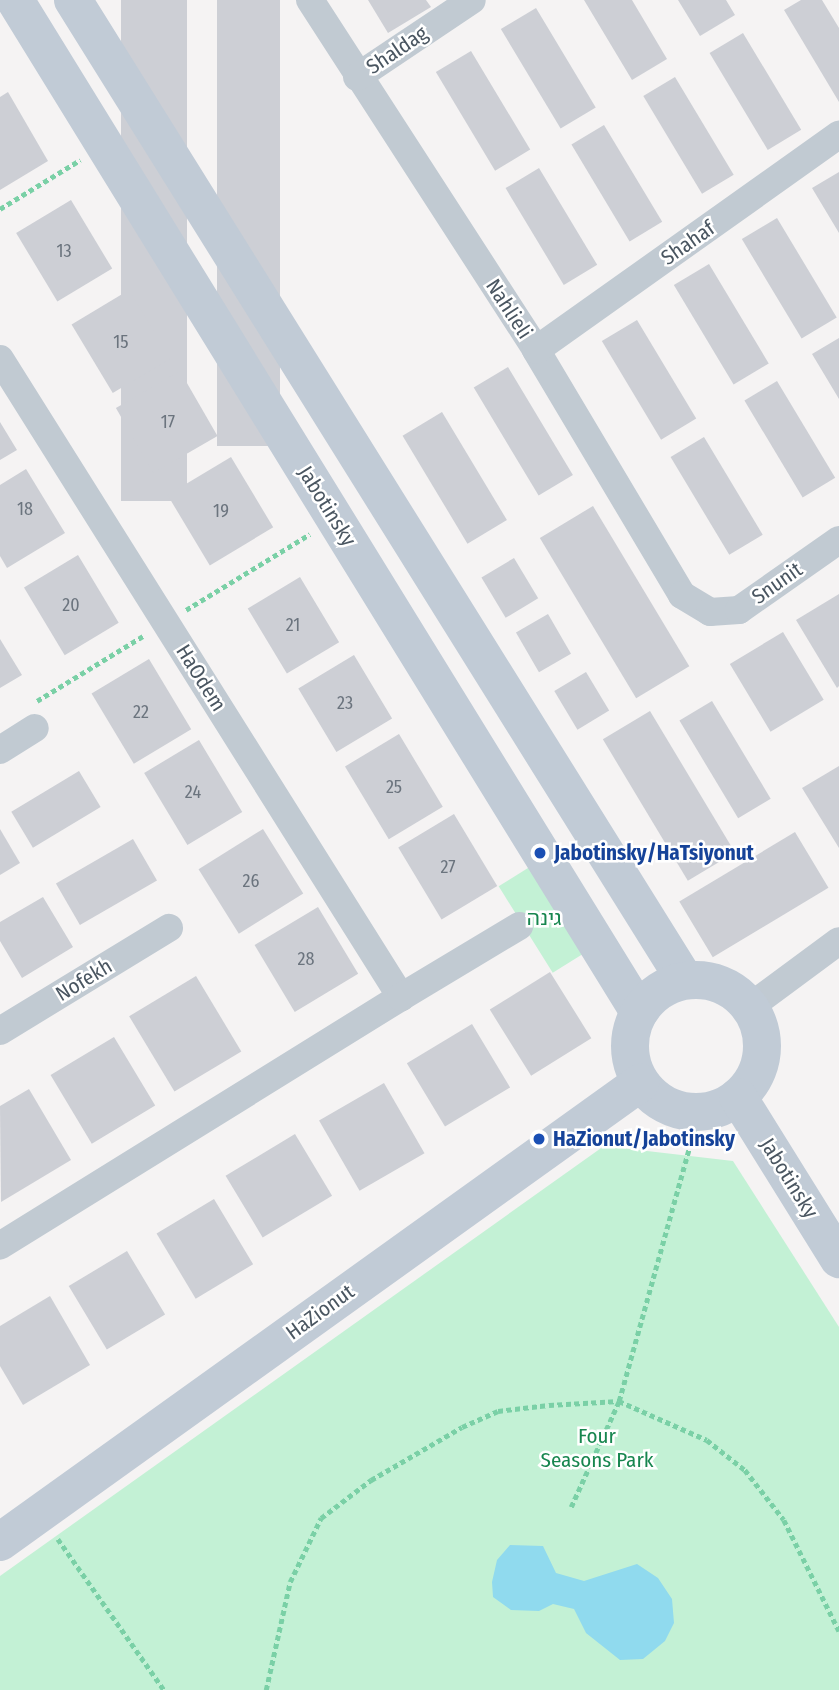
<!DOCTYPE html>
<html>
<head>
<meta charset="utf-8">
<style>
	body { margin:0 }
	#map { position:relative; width:839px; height:1690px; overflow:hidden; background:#f5f3f3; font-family:"Fira Sans Condensed","Noto Sans Hebrew",sans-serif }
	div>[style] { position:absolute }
	.green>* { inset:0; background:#c3f1d5; transform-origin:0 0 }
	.water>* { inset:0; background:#90daee }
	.building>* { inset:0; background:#cdcfd5; transform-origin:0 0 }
	.path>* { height:4.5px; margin-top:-2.25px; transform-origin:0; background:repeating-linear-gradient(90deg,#7ad0a6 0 5px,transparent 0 8.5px) }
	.street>* { height:28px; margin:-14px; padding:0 14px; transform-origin:14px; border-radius:14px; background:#c1cad2 }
	.secondary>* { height:38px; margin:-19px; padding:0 19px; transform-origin:19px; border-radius:19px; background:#c1cbd6 }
	.secondary>.ring { margin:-19px; padding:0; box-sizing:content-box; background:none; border:38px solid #c1cbd6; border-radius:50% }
	.dots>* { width:19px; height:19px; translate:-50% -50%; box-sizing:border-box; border:4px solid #fff; border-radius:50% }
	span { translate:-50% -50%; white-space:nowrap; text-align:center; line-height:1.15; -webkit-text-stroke:5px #fff; paint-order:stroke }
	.number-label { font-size:18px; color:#6b747e }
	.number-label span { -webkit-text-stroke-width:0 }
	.street-label { font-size:21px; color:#4a5661 }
	.transit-label { font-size:21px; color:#164399; font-weight:700 }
	.left { translate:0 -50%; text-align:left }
	.park-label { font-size:21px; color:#17864f }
</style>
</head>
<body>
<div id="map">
	<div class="green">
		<div style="left:536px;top:863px;width:102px;height:44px;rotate:58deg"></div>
		<div style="clip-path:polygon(604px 1146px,733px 1161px,839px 1327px,839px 1690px,0 1690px,0 1576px)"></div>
	</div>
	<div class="water">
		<div style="clip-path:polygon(510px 1545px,543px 1546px,556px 1573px,584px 1581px,637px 1564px,658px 1578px,672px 1599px,674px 1623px,665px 1641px,643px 1659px,620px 1660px,586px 1633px,574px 1609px,553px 1604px,539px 1611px,511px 1610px,493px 1597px,492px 1582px,497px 1560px)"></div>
	</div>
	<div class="building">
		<div style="left:121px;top:0;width:66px;height:501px"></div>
		<div style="left:217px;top:0;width:63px;height:446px"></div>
		<div style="clip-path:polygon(368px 0,426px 0,431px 7px,388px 33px)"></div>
		<div style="clip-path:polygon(584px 0,632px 0,667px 59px,632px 80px)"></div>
		<div style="clip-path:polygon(678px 0,726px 0,735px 15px,700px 36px)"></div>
		<div style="clip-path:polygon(801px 0,822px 0,839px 28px,839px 102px,784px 10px)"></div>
		<div style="left:536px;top:8px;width:116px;height:41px;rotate:59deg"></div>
		<div style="left:743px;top:33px;width:113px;height:39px;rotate:59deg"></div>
		<div style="left:471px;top:51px;width:115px;height:41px;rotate:59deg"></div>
		<div style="left:675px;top:77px;width:114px;height:37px;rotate:59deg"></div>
		<div style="clip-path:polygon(8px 92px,48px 161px,0 190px,0 97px)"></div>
		<div style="left:604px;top:125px;width:113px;height:38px;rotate:59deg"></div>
		<div style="left:539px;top:168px;width:113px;height:39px;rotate:59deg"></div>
		<div style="clip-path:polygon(839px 172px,839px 233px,812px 188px)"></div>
		<div style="left:71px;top:200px;width:80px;height:64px;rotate:59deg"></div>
		<div style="left:777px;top:218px;width:116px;height:41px;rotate:59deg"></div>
		<div style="left:709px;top:264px;width:116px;height:41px;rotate:59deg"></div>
		<div style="left:129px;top:290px;width:80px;height:67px;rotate:59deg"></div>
		<div style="left:637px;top:320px;width:115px;height:41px;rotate:59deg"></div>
		<div style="clip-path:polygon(839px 338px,839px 399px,812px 354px)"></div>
		<div style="left:508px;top:367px;width:126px;height:40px;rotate:59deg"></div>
		<div style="left:180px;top:371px;width:75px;height:74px;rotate:60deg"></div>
		<div style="left:777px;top:381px;width:113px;height:38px;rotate:59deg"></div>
		<div style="left:442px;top:412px;width:126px;height:46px;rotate:59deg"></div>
		<div style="clip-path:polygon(0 422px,17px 450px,0 460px)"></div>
		<div style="left:704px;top:437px;width:114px;height:39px;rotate:59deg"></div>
		<div style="left:231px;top:457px;width:82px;height:74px;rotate:59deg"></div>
		<div style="clip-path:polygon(26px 469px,65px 533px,7px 568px,0 556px,0 485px)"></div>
		<div style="left:593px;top:506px;width:187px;height:62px;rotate:59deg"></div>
		<div style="left:78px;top:555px;width:79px;height:63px;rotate:59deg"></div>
		<div style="left:514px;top:558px;width:47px;height:38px;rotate:59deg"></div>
		<div style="left:300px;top:577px;width:76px;height:61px;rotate:59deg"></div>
		<div style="clip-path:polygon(839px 594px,839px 686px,837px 688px,796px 620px)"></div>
		<div style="left:548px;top:614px;width:46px;height:37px;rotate:60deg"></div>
		<div style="left:783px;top:632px;width:79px;height:62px;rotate:59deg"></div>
		<div style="clip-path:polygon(0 639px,22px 675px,0 688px)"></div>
		<div style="left:354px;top:655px;width:74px;height:65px;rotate:59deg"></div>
		<div style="left:149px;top:659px;width:82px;height:67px;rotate:59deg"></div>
		<div style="left:586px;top:672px;width:45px;height:37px;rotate:59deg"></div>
		<div style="left:712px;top:701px;width:114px;height:38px;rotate:59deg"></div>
		<div style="left:650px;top:711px;width:165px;height:55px;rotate:59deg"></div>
		<div style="left:399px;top:734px;width:85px;height:63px;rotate:59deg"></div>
		<div style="left:199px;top:740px;width:84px;height:64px;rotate:59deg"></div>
		<div style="clip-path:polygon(839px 766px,839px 848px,802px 788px)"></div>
		<div style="left:79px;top:771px;width:42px;height:79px;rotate:59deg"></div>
		<div style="left:454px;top:814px;width:84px;height:65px;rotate:59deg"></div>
		<div style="clip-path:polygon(0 829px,20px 863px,0 875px)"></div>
		<div style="left:263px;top:829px;width:76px;height:76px;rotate:58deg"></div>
		<div style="left:795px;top:832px;width:65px;height:135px;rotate:59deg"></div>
		<div style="left:133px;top:839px;width:48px;height:89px;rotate:60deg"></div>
		<div style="clip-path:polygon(43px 897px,73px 947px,22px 978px,0 941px,0 922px)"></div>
		<div style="left:318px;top:907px;width:78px;height:74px;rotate:59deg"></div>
		<div style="left:550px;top:972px;width:78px;height:71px;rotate:58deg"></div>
		<div style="left:196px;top:976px;width:88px;height:78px;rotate:59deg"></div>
		<div style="left:472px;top:1024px;width:74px;height:76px;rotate:59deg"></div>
		<div style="left:114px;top:1037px;width:80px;height:74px;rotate:59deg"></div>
		<div style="left:384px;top:1083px;width:81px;height:75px;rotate:60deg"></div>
		<div style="clip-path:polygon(29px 1089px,71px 1160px,1px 1202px,0 1106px)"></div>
		<div style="left:295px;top:1134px;width:72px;height:81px;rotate:59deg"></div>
		<div style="left:214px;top:1199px;width:76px;height:67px;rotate:59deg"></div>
		<div style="left:127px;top:1251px;width:74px;height:68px;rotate:59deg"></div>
		<div style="clip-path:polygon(50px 1296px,90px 1365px,23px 1405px,0 1366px,0 1326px)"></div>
	</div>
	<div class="path">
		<div style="left:0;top:209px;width:94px;rotate:-31.5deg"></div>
		<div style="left:186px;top:610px;width:145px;rotate:-31.5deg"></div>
		<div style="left:37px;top:701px;width:124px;rotate:-31.5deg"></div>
		<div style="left:571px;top:1507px;width:116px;rotate:-65.6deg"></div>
		<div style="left:619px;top:1401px;width:300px;rotate:-74.5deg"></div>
		<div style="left:58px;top:1539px;width:184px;rotate:54.9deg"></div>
		<div style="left:266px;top:1690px;width:111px;rotate:-77.5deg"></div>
		<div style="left:290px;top:1582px;width:71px;rotate:-64.2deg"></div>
		<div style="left:321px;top:1518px;width:63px;rotate:-37.2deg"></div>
		<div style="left:371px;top:1480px;width:105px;rotate:-30.2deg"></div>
		<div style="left:462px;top:1427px;width:39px;rotate:-24deg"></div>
		<div style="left:498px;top:1411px;width:51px;rotate:-6.7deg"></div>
		<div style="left:549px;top:1405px;width:70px;rotate:-3.3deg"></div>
		<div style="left:619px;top:1401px;width:96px;rotate:23.9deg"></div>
		<div style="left:707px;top:1440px;width:48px;rotate:38.3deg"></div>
		<div style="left:745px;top:1470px;width:63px;rotate:52deg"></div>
		<div style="left:784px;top:1520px;width:124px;rotate:63.6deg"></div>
	</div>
	<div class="street">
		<div style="left:310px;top:0;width:417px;rotate:57.1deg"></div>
		<div style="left:536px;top:350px;width:285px;rotate:59.2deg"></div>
		<div style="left:682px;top:595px;width:33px;rotate:31deg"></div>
		<div style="left:710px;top:612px;width:29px;rotate:-4deg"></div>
		<div style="left:739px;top:610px;width:122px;rotate:-35deg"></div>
		<div style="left:357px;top:77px;width:138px;rotate:-33.8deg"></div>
		<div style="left:536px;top:350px;width:372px;rotate:-35.4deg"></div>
		<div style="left:0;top:359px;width:754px;rotate:57.85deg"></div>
		<div style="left:401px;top:997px;width:472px;rotate:148.2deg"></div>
		<div style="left:0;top:750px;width:41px;rotate:-32.2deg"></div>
		<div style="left:401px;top:997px;width:138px;rotate:-31deg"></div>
		<div style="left:751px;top:1006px;width:109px;rotate:-36.5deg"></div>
		<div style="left:0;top:1031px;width:198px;rotate:-31.4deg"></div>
	</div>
	<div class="secondary">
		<div style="left:15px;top:0;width:1189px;rotate:58.34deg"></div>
		<div style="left:73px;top:0;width:1155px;rotate:58.02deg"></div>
		<div class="ring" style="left:630px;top:980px;width:94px;height:94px"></div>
		<div style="left:738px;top:1097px;width:191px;rotate:58.1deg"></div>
		<div style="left:0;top:1542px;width:788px;rotate:-35.65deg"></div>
	</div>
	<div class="dots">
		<div style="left:540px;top:853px;background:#1a4fb4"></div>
		<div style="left:539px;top:1139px;background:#1a4fb4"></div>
	</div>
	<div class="number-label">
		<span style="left:64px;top:251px">13</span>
		<span style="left:121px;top:342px">15</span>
		<span style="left:168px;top:422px">17</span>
		<span style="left:25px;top:509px">18</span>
		<span style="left:221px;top:511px">19</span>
		<span style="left:71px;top:605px">20</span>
		<span style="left:293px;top:625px">21</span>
		<span style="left:345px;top:703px">23</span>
		<span style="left:141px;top:712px">22</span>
		<span style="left:394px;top:787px">25</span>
		<span style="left:193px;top:792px">24</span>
		<span style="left:448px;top:867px">27</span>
		<span style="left:251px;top:881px">26</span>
		<span style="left:306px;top:959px">28</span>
	</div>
	<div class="street-label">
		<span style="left:397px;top:50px;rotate:-34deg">Shaldag</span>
		<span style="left:688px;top:243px;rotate:-35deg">Shahaf</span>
		<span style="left:509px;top:309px;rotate:57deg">Nahlieli</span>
		<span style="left:327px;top:506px;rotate:58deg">Jabotinsky</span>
		<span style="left:777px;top:583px;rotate:-35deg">Snunit</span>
		<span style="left:201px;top:678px;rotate:58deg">HaOdem</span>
		<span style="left:84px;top:980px;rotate:-31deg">Nofekh</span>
		<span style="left:789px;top:1178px;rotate:58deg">Jabotinsky</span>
		<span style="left:320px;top:1312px;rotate:-36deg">HaZionut</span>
	</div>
	<div class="transit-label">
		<span class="left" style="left:554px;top:853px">Jabotinsky/HaTsiyonut</span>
		<span class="left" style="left:553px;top:1139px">HaZionut/Jabotinsky</span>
	</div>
	<div class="park-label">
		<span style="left:544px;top:918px">גינה</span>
		<span style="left:597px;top:1448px">Four<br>Seasons Park</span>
	</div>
</div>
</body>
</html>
